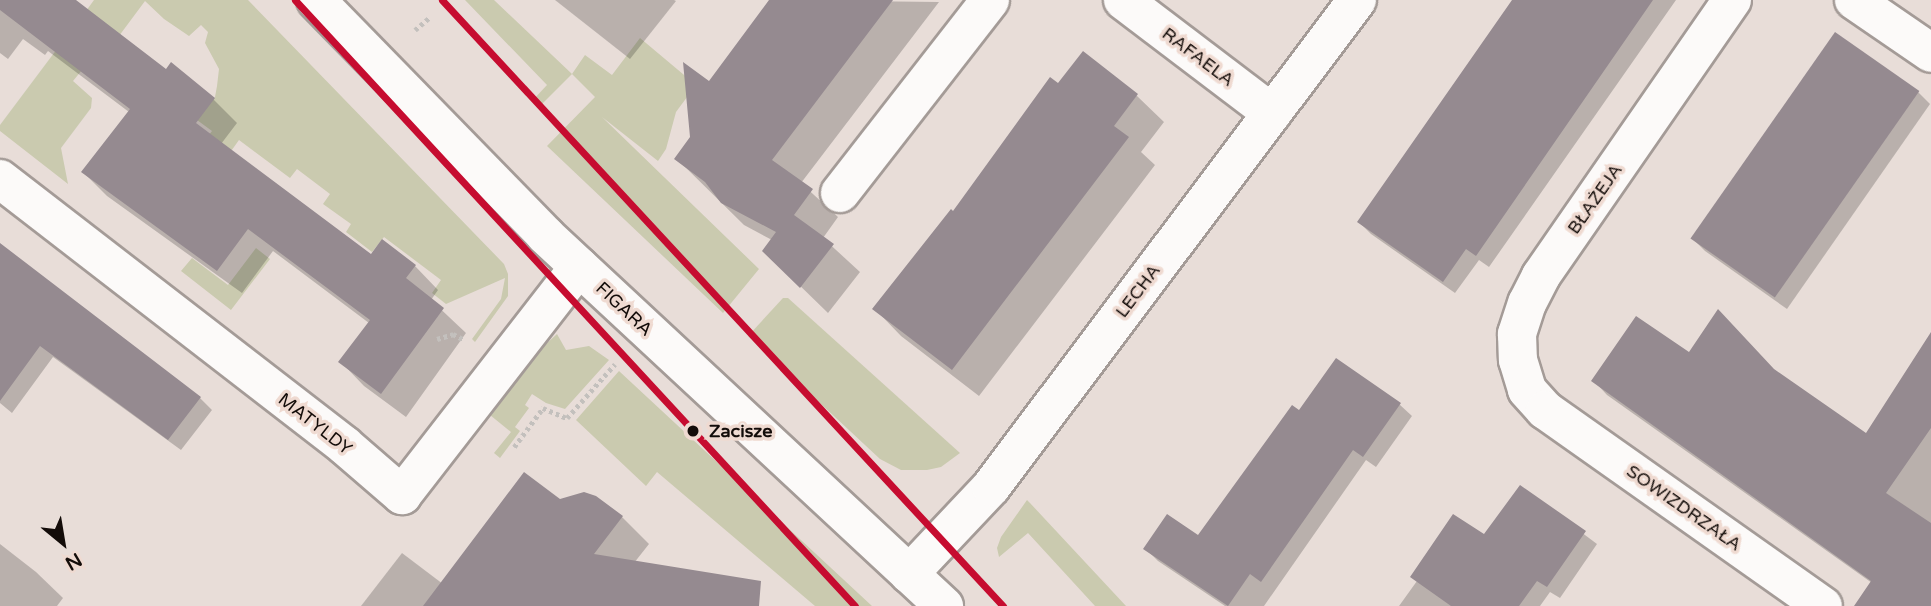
<!DOCTYPE html>
<html>
<head>
<meta charset="utf-8">
<style>
	body { margin:0 }
	#map { position:relative; width:1931px; height:606px; overflow:hidden; background:#e8ddd8; font-family:"Varela Round",sans-serif }
	div>[style] { position:absolute }
	.green>* { inset:0; background:#cacaaf }
	.shadow>* { inset:0; background:#0003 }
	.building>* { inset:0; background:#958a90; transform-origin:0 0 }
	.path>* { height:4.5px; margin-top:-2.25px; transform-origin:0; background:repeating-linear-gradient(90deg,#c3c0bd 0 3.5px,transparent 0 7px) }
	.roads { filter:drop-shadow(2px 0 #a49b97) drop-shadow(-2px 0 #a49b97) drop-shadow(0 2px #a49b97) drop-shadow(0 -2px #a49b97) }
	.minor>* { height:38px; margin:-19px; padding:0 19px; transform-origin:19px; border-radius:19px; background:#fcfaf9 }
	.metro-1>* { height:7px; margin:-3.5px; padding:0 3.5px; transform-origin:3.5px; border-radius:3.5px; background:#c60c30 }
	.dots>* { width:19px; height:19px; translate:-50% -50%; box-sizing:border-box; border:4px solid #efdad1; border-radius:50% }
	span { translate:-50% -50%; white-space:nowrap; text-align:center; line-height:1.15; -webkit-text-stroke:7px #efdad1; paint-order:stroke }
	.street-label { font-size:18px; color:#130c09 }
	.stop-label { font-size:18px; color:#130c09; font-weight:700 }
	.left { translate:0 -50%; text-align:left }
	.north { position:absolute; left:28px; top:508px; width:70px; height:70px; -webkit-text-stroke:5px #efdad1; paint-order:stroke; rotate:150deg; font-size:19px; font-weight:700; line-height:28px; text-align:center; color:#130c09 }
	.north::after { content:''; display:block; margin:auto; width:24px; height:32px; background:#130c09; clip-path:polygon(50% 0,100% 100%,50% 72%,0 100%) }
</style>
</head>
<body>
<div id="map">
	<div class="green">
		<div style="clip-path:polygon(94px 0,248px 0,504px 264px,508px 274px,508px 296px,475px 342px,472px 339px,501px 299px,505px 278px,446px 304px,432px 293px,441px 280px,384px 237px,372px 252px,346px 232px,351px 224px,323px 204px,330px 194px,297px 169px,290px 178px,239px 140px,219px 168px,179px 174px,212px 131px,197px 120px,215px 97px,217px 86px,219px 69px,205px 43px,208px 32px,201px 25px,189px 36px,164px 19px,145px 1px,119px 36px,86px 11px)"></div>
		<div style="clip-path:polygon(465px 0,494px 0,572px 74px,585px 55px,612px 75px,640px 38px,696px 85px,676px 112px,666px 149px,658px 161px,602px 117px,759px 269px,723px 313px,547px 146px,595px 97px,572px 74px,538px 108px,532px 101px,547px 85px)"></div>
		<div style="clip-path:polygon(57px 49px,82px 70px,73px 81px,92px 98px,91px 108px,61px 148px,68px 184px,0 131px,0 125px)"></div>
		<div style="clip-path:polygon(256px 248px,270px 259px,231px 310px,181px 271px,192px 258px,228px 285px)"></div>
		<div style="clip-path:polygon(783px 298px,788px 298px,960px 453px,941px 467px,927px 470px,901px 470px,880px 459px,748px 336px)"></div>
		<div style="clip-path:polygon(557px 334px,566px 350px,589px 346px,609px 360px,565px 409px,546px 403px,532px 394px,525px 405px,529px 408px,515px 427px,520px 431px,500px 458px,494px 453px,511px 432px,490px 415px,533px 356px)"></div>
		<div style="clip-path:polygon(619px 371px,872px 606px,815px 606px,657px 472px,646px 486px,576px 420px)"></div>
		<div style="clip-path:polygon(1027px 500px,1030px 503px,1126px 606px,1095px 606px,1028px 533px,999px 557px,997px 548px,1001px 537px)"></div>
	</div>
	<div class="shadow">
		<div style="clip-path:polygon(0 0,73px 0,167px 71px,213px 99px,237px 123px,221px 144px,371px 256px,415px 266px,438px 290px,431px 300px,466px 333px,406px 417px,364px 386px,341px 362px,369px 323px,273px 251px,242px 293px,107px 196px,83px 172px,129px 112px,48px 51px,45px 55px,23px 39px,8px 59px,0 53px)"></div>
		<div style="clip-path:polygon(555px 0,674px 0,676px 1px,630px 59px)"></div>
		<div style="clip-path:polygon(772px 0,939px 2px,801px 183px,838px 217px,823px 238px,860px 272px,828px 313px,791px 277px,772px 240px,744px 225px,677px 159px,692px 138px,709px 84px)"></div>
		<div style="clip-path:polygon(1515px 0,1676px 0,1489px 267px,1479px 260px,1455px 293px,1371px 234px,1359px 222px)"></div>
		<div style="clip-path:polygon(1083px 54px,1137px 96px,1164px 122px,1141px 152px,1155px 165px,979px 396px,901px 336px,875px 309px)"></div>
		<div style="clip-path:polygon(1918px 92px,1930px 104px,1787px 309px,1705px 251px,1693px 239px)"></div>
		<div style="clip-path:polygon(0 331px,200px 398px,212px 410px,181px 450px,53px 357px,12px 413px,0 403px)"></div>
		<div style="clip-path:polygon(1931px 338px,1931px 606px,1881px 606px,1872px 583px,1607px 395px,1594px 381px,1689px 354px,1776px 372px,1867px 435px)"></div>
		<div style="clip-path:polygon(1399px 404px,1412px 416px,1376px 467px,1366px 460px,1264px 606px,1225px 606px,1158px 561px,1146px 549px,1198px 537px,1300px 412px)"></div>
		<div style="clip-path:polygon(1521px 487px,1597px 544px,1560px 598px,1550px 592px,1540px 606px,1399px 606px,1417px 581px,1484px 537px)"></div>
		<div style="clip-path:polygon(595px 497px,622px 517px,649px 544px,634px 563px,716px 606px,519px 606px,559px 501px)"></div>
		<div style="clip-path:polygon(0 544px,36px 572px,63px 598px,57px 606px,0 606px)"></div>
		<div style="clip-path:polygon(402px 553px,472px 606px,361px 606px)"></div>
	</div>
	<div class="building">
		<div style="clip-path:polygon(0 0,76px 0,166px 69px,171px 62px,215px 98px,196px 123px,371px 254px,382px 239px,416px 265px,406px 278px,444px 308px,381px 394px,338px 362px,370px 320px,248px 229px,217px 271px,81px 172px,130px 109px,0 10px)"></div>
		<div style="clip-path:polygon(769px 0,893px 0,772px 160px,813px 189px,794px 215px,834px 244px,800px 288px,762px 251px,776px 232px,721px 203px,705px 182px,674px 159px,690px 137px,683px 62px,709px 81px)"></div>
		<div style="clip-path:polygon(1512px 0,1653px 0,1476px 256px,1466px 249px,1443px 282px,1357px 222px)"></div>
		<div style="left:1835px;top:32px;width:103px;height:252px;rotate:35deg"></div>
		<div style="clip-path:polygon(1083px 51px,1138px 94px,1114px 126px,1129px 137px,952px 370px,872px 309px,951px 209px,953px 211px,1050px 77px,1058px 83px)"></div>
		<div style="clip-path:polygon(0 243px,201px 397px,168px 440px,40px 346px,0 401px)"></div>
		<div style="clip-path:polygon(1718px 309px,1774px 369px,1866px 433px,1931px 332px,1931px 428px,1886px 493px,1931px 523px,1931px 606px,1854px 606px,1871px 581px,1591px 381px,1636px 316px,1689px 352px)"></div>
		<div style="clip-path:polygon(1336px 358px,1401px 403px,1363px 457px,1353px 450px,1261px 582px,1250px 574px,1228px 606px,1143px 549px,1167px 514px,1198px 535px,1292px 405px,1299px 410px)"></div>
		<div style="clip-path:polygon(524px 472px,560px 499px,584px 492px,596px 496px,623px 516px,594px 554px,761px 581px,759px 606px,423px 606px)"></div>
		<div style="clip-path:polygon(1520px 485px,1586px 531px,1547px 587px,1537px 581px,1519px 606px,1451px 606px,1410px 577px,1453px 514px,1484px 534px)"></div>
	</div>
	<div class="path">
		<div style="left:415px;top:30px;width:20px;rotate:-41deg"></div>
		<div style="left:437px;top:339px;width:17px;rotate:-17deg"></div>
		<div style="left:453px;top:334px;width:11px;rotate:27deg"></div>
		<div style="left:514px;top:447px;width:49px;rotate:-53.4deg"></div>
		<div style="left:543px;top:408px;width:26px;rotate:23deg"></div>
		<div style="left:567px;top:418px;width:72px;rotate:-48.4deg"></div>
	</div>
	<div class="roads">
		<div class="minor">
			<div style="left:316px;top:0;width:328px;rotate:45.7deg"></div>
			<div style="left:545px;top:235px;width:545px;rotate:42.92deg"></div>
			<div style="left:1123px;top:0;width:187px;rotate:37.2deg"></div>
			<div style="left:1732px;top:0;width:336px;rotate:124.7deg"></div>
			<div style="left:1541px;top:276px;width:30px;rotate:117deg"></div>
			<div style="left:1527px;top:303px;width:33px;rotate:108deg"></div>
			<div style="left:1517px;top:334px;width:26px;rotate:88deg"></div>
			<div style="left:1518px;top:360px;width:31px;rotate:73deg"></div>
			<div style="left:1527px;top:390px;width:27px;rotate:48deg"></div>
			<div style="left:1545px;top:410px;width:340px;rotate:35.2deg"></div>
			<div style="left:1854px;top:0;width:93px;rotate:34.5deg"></div>
			<div style="left:0;top:179px;width:435px;rotate:37.7deg"></div>
			<div style="left:344px;top:445px;width:77px;rotate:40.8deg"></div>
			<div style="left:402px;top:495px;width:289px;rotate:-52.2deg"></div>
			<div style="left:840px;top:193px;width:244px;rotate:-52.1deg"></div>
			<div style="left:909px;top:574px;width:120px;rotate:-46.7deg"></div>
			<div style="left:991px;top:487px;width:609px;rotate:-53.07deg"></div>
		</div>
	</div>
	<div class="metro-1">
		<div style="left:295px;top:0;width:825px;rotate:47.26deg"></div>
		<div style="left:442px;top:0;width:826px;rotate:47.21deg"></div>
	</div>
	<div class="dots">
		<div style="left:693px;top:431px;background:#130c09"></div>
	</div>
	<div class="street-label">
		<span style="left:1198px;top:57px;rotate:37deg">RAFAELA</span>
		<span style="left:1595px;top:199px;rotate:-55deg">BŁAŻEJA</span>
		<span style="left:1138px;top:291px;rotate:-53deg">LECHA</span>
		<span style="left:624px;top:309px;rotate:43deg">FIGARA</span>
		<span style="left:315px;top:424px;rotate:38deg">MATYLDY</span>
		<span style="left:1684px;top:508px;rotate:35deg">SOWIZDRZAŁA</span>
	</div>
	<div class="stop-label">
		<span class="left" style="left:709px;top:431px">Zacisze</span>
	</div>
	<div class="north">N</div>
</div>
</body>
</html>
